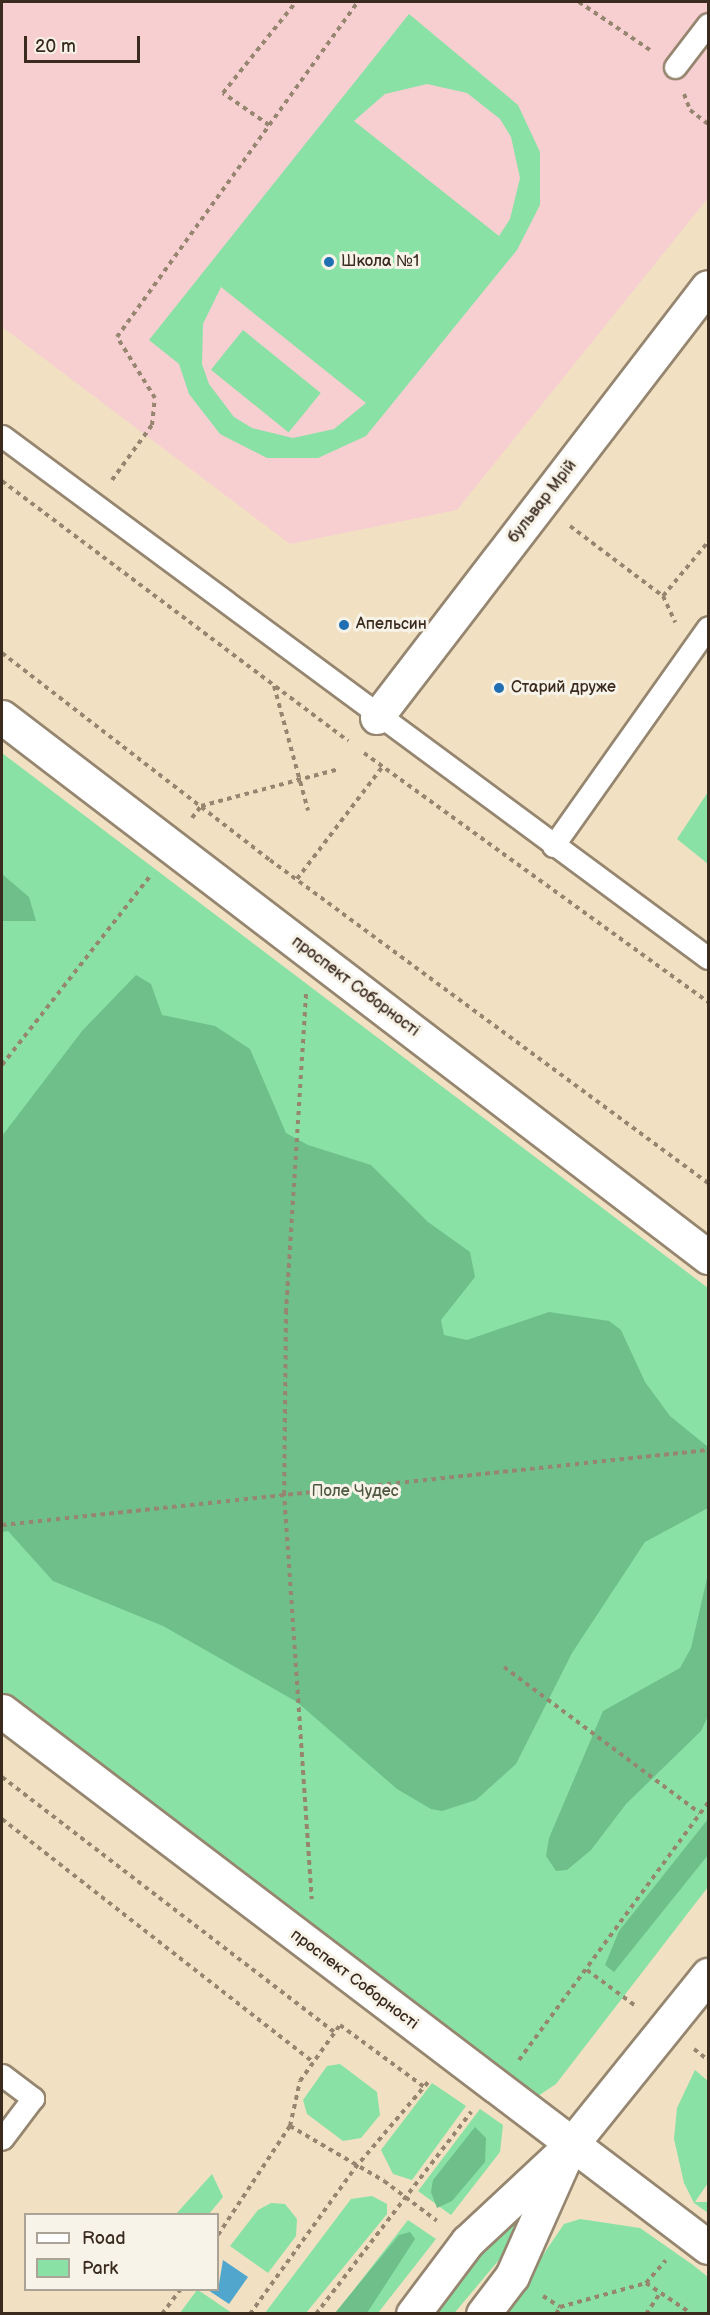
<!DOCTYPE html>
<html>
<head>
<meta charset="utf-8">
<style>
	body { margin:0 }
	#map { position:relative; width:710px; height:2315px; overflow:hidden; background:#f1e1c2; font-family:"Balsamiq Sans",sans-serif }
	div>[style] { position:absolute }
	.built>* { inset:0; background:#f7cfd1 }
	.green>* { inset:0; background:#89e1a5; transform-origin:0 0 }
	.forest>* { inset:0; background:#6ebf8a }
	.water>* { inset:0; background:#51a6cd }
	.path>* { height:4px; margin-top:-2px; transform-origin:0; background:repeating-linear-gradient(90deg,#968670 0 4.5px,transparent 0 9px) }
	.roads { filter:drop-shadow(2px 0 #968670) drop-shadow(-2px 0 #968670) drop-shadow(0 2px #968670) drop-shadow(0 -2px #968670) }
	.service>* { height:21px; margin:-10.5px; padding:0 10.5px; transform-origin:10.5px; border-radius:10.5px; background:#fff }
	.pedestrian>* { height:32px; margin:-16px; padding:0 16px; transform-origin:16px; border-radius:16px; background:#fff }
	.minor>* { height:33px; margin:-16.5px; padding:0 16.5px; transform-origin:16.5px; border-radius:16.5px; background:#fff }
	.tertiary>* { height:33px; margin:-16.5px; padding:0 16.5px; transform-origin:16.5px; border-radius:16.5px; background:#fff }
	.dots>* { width:16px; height:16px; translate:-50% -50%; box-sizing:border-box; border:3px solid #f7f3e8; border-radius:50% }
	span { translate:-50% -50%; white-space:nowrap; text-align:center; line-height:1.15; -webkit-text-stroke:6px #f7f3e8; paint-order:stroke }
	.poi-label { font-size:16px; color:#3b2a1e }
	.left { translate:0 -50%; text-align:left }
	.street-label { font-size:16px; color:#3b2a1e }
	.park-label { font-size:16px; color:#4e5840 }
	.frame { position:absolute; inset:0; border:3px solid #3b2a1e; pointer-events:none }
	.legend { position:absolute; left:24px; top:2213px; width:195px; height:78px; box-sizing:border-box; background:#f7f3e8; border:2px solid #aca397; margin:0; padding:8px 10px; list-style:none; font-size:18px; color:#3b2a1e }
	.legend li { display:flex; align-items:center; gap:12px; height:30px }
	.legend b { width:30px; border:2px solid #aca397 }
	.scale { position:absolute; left:24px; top:36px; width:116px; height:27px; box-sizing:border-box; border:3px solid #3b2a1e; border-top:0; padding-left:8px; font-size:18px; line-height:21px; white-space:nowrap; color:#3b2a1e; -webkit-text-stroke:4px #f7f3e8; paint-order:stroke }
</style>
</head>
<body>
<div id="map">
	<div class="built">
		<div style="clip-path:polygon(2px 2px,708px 2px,708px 198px,457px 510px,290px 544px,2px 327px)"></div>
	</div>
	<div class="green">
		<div style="clip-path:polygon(evenodd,409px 14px,518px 105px,540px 152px,540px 205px,517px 250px,366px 436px,318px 458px,267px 458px,220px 434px,189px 394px,179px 364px,149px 340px,409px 14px,427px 84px,467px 93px,500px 119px,511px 137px,520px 178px,510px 219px,499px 236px,354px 121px,385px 94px,427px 84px,409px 14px,221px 287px,366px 403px,334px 429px,293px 438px,252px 428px,234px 417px,209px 384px,202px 364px,203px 324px,221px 287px)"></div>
		<div style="left:243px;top:330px;width:100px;height:51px;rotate:39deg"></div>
		<div style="clip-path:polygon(2px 753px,708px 1288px,708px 1887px,556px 2084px,538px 2096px,522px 2089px,2px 1695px)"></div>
		<div style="clip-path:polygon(708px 792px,708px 864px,677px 839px)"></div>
		<div style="clip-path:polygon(340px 2064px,377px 2092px,380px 2115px,361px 2138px,343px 2141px,307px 2114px,303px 2100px,327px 2066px)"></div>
		<div style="clip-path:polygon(695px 2070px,708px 2081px,708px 2183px,695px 2202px,708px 2202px,708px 2213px,694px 2203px,684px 2183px,674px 2139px,677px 2108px)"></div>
		<div style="clip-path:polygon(432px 2083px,466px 2106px,412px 2180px,393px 2174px,381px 2150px)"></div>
		<div style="clip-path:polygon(480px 2109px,503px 2125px,500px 2152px,451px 2215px,418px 2191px)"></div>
		<div style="clip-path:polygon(212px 2174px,223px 2197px,209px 2214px,176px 2214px)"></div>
		<div style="clip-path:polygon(372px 2196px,387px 2204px,387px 2214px,306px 2313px,265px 2313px,351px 2199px)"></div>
		<div style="clip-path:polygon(271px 2203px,285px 2204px,297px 2219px,296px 2236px,268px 2273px,230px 2246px,258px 2210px)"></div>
		<div style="left:522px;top:2206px;width:17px;height:136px;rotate:40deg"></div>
		<div style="clip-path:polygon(580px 2219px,640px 2228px,693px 2265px,708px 2277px,708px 2313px,503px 2314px,564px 2224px)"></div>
		<div style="clip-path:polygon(408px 2220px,436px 2239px,378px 2313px,335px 2314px)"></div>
		<div style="clip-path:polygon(197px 2290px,198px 2290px,232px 2313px,180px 2313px)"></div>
	</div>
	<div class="forest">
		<div style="clip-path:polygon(2px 874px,29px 897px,36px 921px,2px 921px)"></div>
		<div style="clip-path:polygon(136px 975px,151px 984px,162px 1015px,215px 1026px,250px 1049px,286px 1133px,308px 1145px,371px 1165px,428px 1222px,470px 1252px,475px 1277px,441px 1320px,444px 1335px,467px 1340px,549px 1312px,609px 1321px,621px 1330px,645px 1382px,670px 1416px,708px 1447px,708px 1508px,645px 1542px,572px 1653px,516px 1764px,476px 1800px,442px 1811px,431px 1809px,397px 1789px,297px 1702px,163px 1626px,53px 1581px,8px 1531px,2px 1532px,2px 1136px,82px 1031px)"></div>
		<div style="clip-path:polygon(708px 1574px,708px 1716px,701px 1731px,626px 1804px,591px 1850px,567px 1870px,556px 1871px,546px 1856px,549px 1838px,603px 1711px,680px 1668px,691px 1648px)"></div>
		<div style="clip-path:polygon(708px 1819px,708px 1855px,614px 1972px,605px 1965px,619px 1931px)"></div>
		<div style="clip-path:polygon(475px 2127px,486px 2138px,485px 2162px,452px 2201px,437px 2208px,431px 2192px,433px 2180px)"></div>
		<div style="clip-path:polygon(410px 2232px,415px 2239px,367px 2313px,335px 2313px,399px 2235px)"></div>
	</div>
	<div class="water">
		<div style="clip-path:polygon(223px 2260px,248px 2277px,229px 2304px,208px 2290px,218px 2290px)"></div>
	</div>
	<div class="path">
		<div style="left:579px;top:2px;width:86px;rotate:34.1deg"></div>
		<div style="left:684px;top:94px;width:17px;rotate:69deg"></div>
		<div style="left:690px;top:110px;width:23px;rotate:38deg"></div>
		<div style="left:269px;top:125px;width:56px;rotate:-145.2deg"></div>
		<div style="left:223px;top:93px;width:117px;rotate:-51.3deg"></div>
		<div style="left:112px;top:480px;width:68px;rotate:-54deg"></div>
		<div style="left:152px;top:425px;width:27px;rotate:-84deg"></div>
		<div style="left:155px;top:398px;width:72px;rotate:-121.9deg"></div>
		<div style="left:117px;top:337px;width:413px;rotate:-54.3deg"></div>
		<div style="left:2px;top:481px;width:433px;rotate:36.9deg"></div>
		<div style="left:570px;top:526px;width:116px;rotate:37deg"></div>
		<div style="left:663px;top:596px;width:29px;rotate:65deg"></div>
		<div style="left:663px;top:596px;width:70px;rotate:-50.2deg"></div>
		<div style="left:2px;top:653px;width:339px;rotate:37.7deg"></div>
		<div style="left:270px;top:860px;width:544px;rotate:36.41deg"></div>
		<div style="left:274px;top:686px;width:129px;rotate:74.7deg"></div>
		<div style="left:364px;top:753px;width:425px;rotate:35.9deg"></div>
		<div style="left:192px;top:818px;width:15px;rotate:-53deg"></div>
		<div style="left:201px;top:806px;width:143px;rotate:-15deg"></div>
		<div style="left:297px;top:879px;width:142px;rotate:-52.7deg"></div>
		<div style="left:306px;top:994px;width:317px;rotate:93.6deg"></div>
		<div style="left:286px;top:1310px;width:182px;rotate:90.6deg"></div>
		<div style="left:284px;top:1492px;width:408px;rotate:86.1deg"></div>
		<div style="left:2px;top:1065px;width:241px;rotate:-51.9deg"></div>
		<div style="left:2px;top:1525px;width:710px;rotate:-6.06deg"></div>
		<div style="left:504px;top:1667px;width:244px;rotate:36.7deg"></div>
		<div style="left:2px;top:1777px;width:419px;rotate:37.5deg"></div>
		<div style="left:2px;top:1819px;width:395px;rotate:38deg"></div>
		<div style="left:587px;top:1970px;width:62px;rotate:36.5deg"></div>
		<div style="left:694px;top:2049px;width:18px;rotate:38deg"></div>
		<div style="left:519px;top:2060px;width:319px;rotate:-53.7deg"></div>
		<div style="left:290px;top:2126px;width:46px;rotate:-77.5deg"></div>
		<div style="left:300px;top:2081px;width:69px;rotate:-54.5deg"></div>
		<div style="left:340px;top:2025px;width:104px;rotate:36.4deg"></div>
		<div style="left:218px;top:2235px;width:131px;rotate:-56.6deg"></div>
		<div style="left:290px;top:2126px;width:109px;rotate:30.3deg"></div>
		<div style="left:384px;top:2181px;width:66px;rotate:37deg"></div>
		<div style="left:646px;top:2283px;width:30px;rotate:-49deg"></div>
		<div style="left:543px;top:2296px;width:20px;rotate:33deg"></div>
		<div style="left:162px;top:2314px;width:30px;rotate:-53deg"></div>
		<div style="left:250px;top:2314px;width:180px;rotate:-54.3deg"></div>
		<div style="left:355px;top:2168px;width:116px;rotate:-49.6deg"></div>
		<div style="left:316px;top:2314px;width:255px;rotate:-52.5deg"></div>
		<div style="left:556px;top:2314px;width:8px;rotate:-60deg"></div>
		<div style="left:560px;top:2307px;width:89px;rotate:-15.6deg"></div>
		<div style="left:646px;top:2283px;width:55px;rotate:34deg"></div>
		<div style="left:646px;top:2314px;width:25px;rotate:-56deg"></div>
	</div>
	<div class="roads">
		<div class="service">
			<div style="left:675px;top:67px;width:54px;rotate:-52.5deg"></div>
			<div style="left:2px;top:436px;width:878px;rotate:36.48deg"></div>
			<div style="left:553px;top:846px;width:268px;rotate:-54.7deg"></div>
			<div style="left:2px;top:2075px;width:39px;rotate:37deg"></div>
			<div style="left:33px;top:2098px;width:51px;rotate:127.1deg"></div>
		</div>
		<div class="pedestrian">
			<div style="left:377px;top:718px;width:543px;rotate:-52.48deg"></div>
		</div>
		<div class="minor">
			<div style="left:2px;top:717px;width:889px;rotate:37.41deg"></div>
			<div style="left:2px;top:1711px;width:886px;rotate:37.21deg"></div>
		</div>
		<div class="tertiary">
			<div style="left:413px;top:2314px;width:90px;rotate:-53.1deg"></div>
			<div style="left:467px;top:2242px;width:141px;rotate:-43deg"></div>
			<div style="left:570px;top:2146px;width:220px;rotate:-51.1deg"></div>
			<div style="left:483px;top:2314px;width:48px;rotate:-52.7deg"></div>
			<div style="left:512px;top:2276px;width:128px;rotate:-66deg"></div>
		</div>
	</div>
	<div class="dots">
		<div style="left:329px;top:262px;background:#1f6fb2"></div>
		<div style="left:344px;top:625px;background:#1f6fb2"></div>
		<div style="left:499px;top:688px;background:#1f6fb2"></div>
	</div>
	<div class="poi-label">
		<span class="left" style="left:341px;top:262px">Школа №1</span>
		<span class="left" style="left:356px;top:625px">Апельсин</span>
		<span class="left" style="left:511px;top:688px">Старий друже</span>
	</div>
	<div class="street-label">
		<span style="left:543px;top:502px;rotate:-52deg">бульвар Мрій</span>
		<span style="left:355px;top:987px;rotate:37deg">проспект Соборності</span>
		<span style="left:354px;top:1980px;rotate:37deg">проспект Соборності</span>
	</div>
	<div class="park-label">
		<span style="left:355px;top:1492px">Поле Чудес</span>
	</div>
	<div class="frame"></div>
	<ul class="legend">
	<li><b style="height:8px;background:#fff"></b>Road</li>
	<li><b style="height:16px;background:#89e1a5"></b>Park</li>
	</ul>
	<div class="scale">20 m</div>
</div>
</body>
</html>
